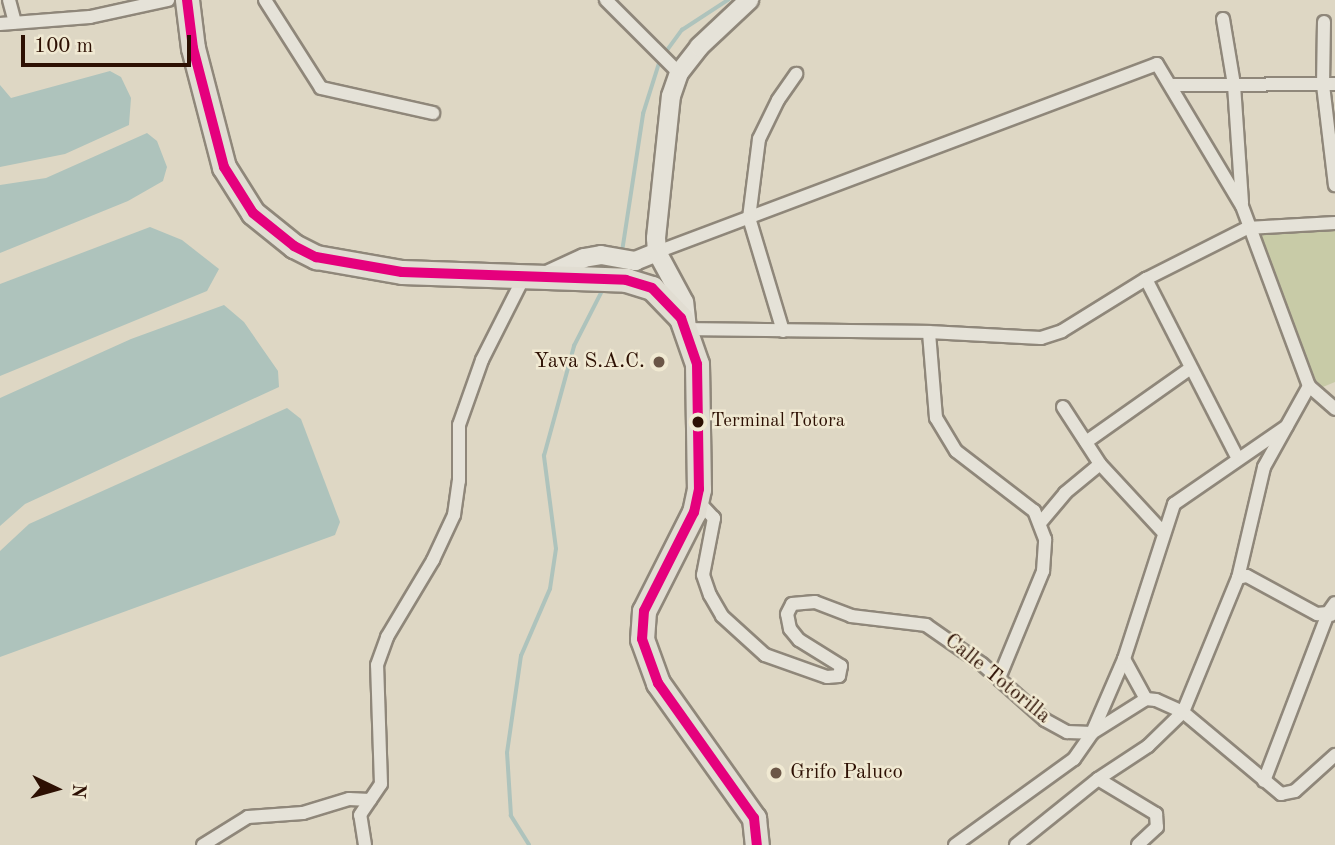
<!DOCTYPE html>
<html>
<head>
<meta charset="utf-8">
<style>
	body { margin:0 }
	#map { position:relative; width:1335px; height:845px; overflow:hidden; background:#ded7c4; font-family:"Old Standard TT",serif }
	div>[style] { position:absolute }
	.green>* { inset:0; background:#c8cba7 }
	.water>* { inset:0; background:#aec3bc }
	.stream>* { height:3.5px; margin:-1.75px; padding:0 1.75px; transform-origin:1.75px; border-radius:1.75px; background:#aec3bc }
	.roads { filter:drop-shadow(2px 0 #8f877a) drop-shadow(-2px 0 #8f877a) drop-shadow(0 2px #8f877a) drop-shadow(0 -2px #8f877a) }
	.street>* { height:12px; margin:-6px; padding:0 6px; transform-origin:6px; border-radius:6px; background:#e5e2d8 }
	.secondary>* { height:18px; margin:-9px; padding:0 9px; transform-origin:9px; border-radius:9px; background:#e5e2d8 }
	.highway>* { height:23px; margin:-11.5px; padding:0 11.5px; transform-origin:11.5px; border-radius:11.5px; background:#e1ddd2 }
	.bus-1>* { height:10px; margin:-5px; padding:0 5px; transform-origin:5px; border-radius:5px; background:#e5007d }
	.dots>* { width:19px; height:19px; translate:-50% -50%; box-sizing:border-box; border:4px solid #f0e9d2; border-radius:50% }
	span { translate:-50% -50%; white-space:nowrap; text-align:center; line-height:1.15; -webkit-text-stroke:5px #f0e9d2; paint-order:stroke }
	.bus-label { font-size:19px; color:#2d1003 }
	.left { translate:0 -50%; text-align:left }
	.poi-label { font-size:21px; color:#2d1003 }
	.right { translate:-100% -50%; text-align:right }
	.street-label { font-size:21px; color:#2d1003 }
	.north { position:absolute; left:21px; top:754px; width:70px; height:70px; -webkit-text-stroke:5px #f0e9d2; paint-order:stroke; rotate:95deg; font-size:19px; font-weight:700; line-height:28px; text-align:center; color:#2d1003 }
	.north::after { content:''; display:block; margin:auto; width:24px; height:32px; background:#2d1003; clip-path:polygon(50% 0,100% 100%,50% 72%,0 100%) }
	.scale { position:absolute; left:21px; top:35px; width:170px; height:32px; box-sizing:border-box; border:4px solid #2d1003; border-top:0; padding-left:9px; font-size:21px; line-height:24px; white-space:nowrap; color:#2d1003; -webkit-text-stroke:5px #f0e9d2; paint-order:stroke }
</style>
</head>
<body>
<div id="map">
	<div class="green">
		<div style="clip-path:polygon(1335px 228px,1335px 382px,1318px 389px,1252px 233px)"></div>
	</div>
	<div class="water">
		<div style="clip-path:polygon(110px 71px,121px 77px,131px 98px,129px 125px,65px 154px,0 167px,0 85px,11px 98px)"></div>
		<div style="clip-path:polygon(147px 133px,157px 141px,167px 167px,163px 181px,128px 201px,0 253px,0 185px,46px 178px)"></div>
		<div style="clip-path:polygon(150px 227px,182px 240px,219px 269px,207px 291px,0 376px,0 284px)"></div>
		<div style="clip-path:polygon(224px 305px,244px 322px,278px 371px,279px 387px,25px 504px,0 526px,0 398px,131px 339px)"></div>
		<div style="clip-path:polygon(287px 408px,301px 419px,340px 522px,335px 535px,0 657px,0 551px,29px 524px)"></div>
	</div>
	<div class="stream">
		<div style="left:622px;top:252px;width:140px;rotate:-81.3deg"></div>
		<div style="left:643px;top:114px;width:57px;rotate:-72.5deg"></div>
		<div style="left:660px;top:60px;width:37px;rotate:-54deg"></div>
		<div style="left:682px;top:30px;width:55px;rotate:-33.1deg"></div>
		<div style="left:529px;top:845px;width:34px;rotate:-122deg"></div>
		<div style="left:511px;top:816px;width:63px;rotate:-93.6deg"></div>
		<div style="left:507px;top:753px;width:98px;rotate:-81.8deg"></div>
		<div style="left:521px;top:656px;width:73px;rotate:-66.6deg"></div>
		<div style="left:550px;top:589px;width:40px;rotate:-81.5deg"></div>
		<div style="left:556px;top:549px;width:94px;rotate:-97.4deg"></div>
		<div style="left:544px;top:456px;width:114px;rotate:-74.7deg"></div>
		<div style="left:574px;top:346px;width:66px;rotate:-63deg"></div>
	</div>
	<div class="roads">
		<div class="street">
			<div style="left:9px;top:0;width:23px;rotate:75deg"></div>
			<div style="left:265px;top:0;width:104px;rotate:57.5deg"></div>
			<div style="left:321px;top:88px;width:115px;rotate:12.6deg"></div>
			<div style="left:606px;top:0;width:103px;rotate:45deg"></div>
			<div style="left:1223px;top:19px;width:67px;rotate:80.5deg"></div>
			<div style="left:1234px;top:85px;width:118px;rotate:86.1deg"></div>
			<div style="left:1324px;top:22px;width:63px;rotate:90.9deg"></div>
			<div style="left:1323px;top:85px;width:101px;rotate:83.2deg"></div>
			<div style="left:0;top:24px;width:90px;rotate:-4.4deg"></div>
			<div style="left:90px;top:17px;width:80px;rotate:-12.3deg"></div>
			<div style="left:1171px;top:85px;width:164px;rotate:-0.3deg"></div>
			<div style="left:657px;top:252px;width:534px;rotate:-20.61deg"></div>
			<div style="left:1157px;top:64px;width:165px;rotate:59.1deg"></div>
			<div style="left:1242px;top:206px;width:192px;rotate:69.6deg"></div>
			<div style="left:1309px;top:386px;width:35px;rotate:41deg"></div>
			<div style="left:1146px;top:279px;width:202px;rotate:62.9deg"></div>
			<div style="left:687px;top:329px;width:242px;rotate:0.7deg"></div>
			<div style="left:783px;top:331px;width:118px;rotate:-106.7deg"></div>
			<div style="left:749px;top:218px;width:80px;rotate:-82.8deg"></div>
			<div style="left:759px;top:139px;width:43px;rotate:-64deg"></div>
			<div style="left:778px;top:100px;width:32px;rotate:-55deg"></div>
			<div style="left:1063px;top:407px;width:68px;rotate:57deg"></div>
			<div style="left:1086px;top:442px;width:128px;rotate:-35.2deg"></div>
			<div style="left:697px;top:500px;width:25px;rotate:47deg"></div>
			<div style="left:714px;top:518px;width:58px;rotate:100.9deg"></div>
			<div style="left:703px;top:575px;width:21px;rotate:71deg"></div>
			<div style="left:710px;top:595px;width:24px;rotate:60deg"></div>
			<div style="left:722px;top:616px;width:58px;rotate:42.2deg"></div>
			<div style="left:765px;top:655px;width:66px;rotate:19.5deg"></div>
			<div style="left:827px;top:677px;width:12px;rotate:-5deg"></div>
			<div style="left:839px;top:676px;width:10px;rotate:-79deg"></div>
			<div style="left:841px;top:666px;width:49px;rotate:-148.2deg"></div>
			<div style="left:799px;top:640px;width:14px;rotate:-129deg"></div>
			<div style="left:790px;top:629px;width:15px;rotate:-101deg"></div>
			<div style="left:787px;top:614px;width:11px;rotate:-63deg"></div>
			<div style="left:792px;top:604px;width:23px;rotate:-5deg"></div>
			<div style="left:815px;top:602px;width:39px;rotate:21deg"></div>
			<div style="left:851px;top:616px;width:76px;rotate:6.8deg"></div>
			<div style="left:926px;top:625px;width:68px;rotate:34.9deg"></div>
			<div style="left:982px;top:664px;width:84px;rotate:41.6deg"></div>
			<div style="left:1045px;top:720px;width:25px;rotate:29deg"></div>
			<div style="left:1067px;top:732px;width:25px;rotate:2deg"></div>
			<div style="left:1092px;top:733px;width:64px;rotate:-32.2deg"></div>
			<div style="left:1146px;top:699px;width:10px;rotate:6deg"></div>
			<div style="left:1156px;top:700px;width:30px;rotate:24deg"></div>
			<div style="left:1183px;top:712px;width:128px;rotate:39.9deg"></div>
			<div style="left:1281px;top:794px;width:14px;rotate:-12deg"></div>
			<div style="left:1295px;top:791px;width:54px;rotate:-42deg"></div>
			<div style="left:1041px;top:522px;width:38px;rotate:-50deg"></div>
			<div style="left:1065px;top:493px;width:45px;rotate:-39.6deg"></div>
			<div style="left:1100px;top:464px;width:91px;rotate:47.2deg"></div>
			<div style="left:1238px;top:578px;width:114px;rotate:-76.8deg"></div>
			<div style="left:1264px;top:467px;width:93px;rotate:-60.9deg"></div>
			<div style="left:1124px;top:659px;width:46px;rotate:61.2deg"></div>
			<div style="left:999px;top:678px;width:116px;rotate:-67.6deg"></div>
			<div style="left:1043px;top:571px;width:32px;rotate:-86deg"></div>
			<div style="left:1045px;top:539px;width:30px;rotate:-111deg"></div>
			<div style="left:1034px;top:511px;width:98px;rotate:-142.4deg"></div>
			<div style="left:956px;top:451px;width:39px;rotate:-121deg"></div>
			<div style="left:936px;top:418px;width:86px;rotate:-94.7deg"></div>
			<div style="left:929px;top:332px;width:112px;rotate:3.1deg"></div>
			<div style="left:1041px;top:338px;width:22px;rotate:-18deg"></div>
			<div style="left:1062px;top:331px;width:99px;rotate:-31.8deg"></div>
			<div style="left:1146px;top:279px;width:113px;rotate:-26.8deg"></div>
			<div style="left:1247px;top:228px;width:88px;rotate:-3.3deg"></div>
			<div style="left:1098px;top:779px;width:68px;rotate:31.1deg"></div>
			<div style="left:1156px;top:814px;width:13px;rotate:86deg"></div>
			<div style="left:1157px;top:827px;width:26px;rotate:137deg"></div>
			<div style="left:1264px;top:781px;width:180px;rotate:-69.1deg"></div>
			<div style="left:1328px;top:613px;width:4px;rotate:27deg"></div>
			<div style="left:203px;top:845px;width:53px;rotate:-31.9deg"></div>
			<div style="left:248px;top:817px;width:55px;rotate:-4.2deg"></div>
			<div style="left:303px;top:813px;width:48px;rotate:-16.9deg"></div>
			<div style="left:349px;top:799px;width:21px;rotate:3deg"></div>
			<div style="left:365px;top:845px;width:30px;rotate:-99deg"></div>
			<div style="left:360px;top:815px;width:37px;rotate:-56deg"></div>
			<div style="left:381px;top:784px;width:119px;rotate:-91.9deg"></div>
			<div style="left:377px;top:665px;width:30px;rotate:-70deg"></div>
			<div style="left:387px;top:637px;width:90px;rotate:-59.1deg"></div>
			<div style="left:433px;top:560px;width:50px;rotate:-65deg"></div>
			<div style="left:454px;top:515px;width:34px;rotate:-82deg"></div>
			<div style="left:459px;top:481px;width:56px;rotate:-90deg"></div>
			<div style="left:459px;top:425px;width:69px;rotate:-70.5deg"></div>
			<div style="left:482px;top:360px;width:93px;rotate:-63.2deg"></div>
			<div style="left:955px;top:845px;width:147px;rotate:-35.9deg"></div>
			<div style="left:1074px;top:759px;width:32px;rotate:-55deg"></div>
			<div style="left:1092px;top:733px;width:81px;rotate:-66.6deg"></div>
			<div style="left:1124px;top:659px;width:163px;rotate:-72.1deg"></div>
			<div style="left:1174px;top:504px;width:137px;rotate:-34.6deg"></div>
			<div style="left:1016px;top:845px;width:105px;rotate:-38.8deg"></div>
			<div style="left:1098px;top:779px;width:60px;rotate:-33.4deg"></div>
			<div style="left:1148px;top:746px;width:49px;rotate:-44.2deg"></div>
			<div style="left:1183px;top:712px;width:145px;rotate:-67.7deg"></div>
			<div style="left:1238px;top:578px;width:9px;rotate:-13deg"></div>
			<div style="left:1247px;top:576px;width:80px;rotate:28.5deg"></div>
			<div style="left:1317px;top:614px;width:11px;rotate:-5deg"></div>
			<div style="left:1328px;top:613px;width:12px;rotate:-55deg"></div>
		</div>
		<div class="secondary">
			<div style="left:545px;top:276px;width:43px;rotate:-24.8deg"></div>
			<div style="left:584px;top:258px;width:17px;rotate:-10deg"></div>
			<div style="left:601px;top:255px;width:35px;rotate:10deg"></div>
			<div style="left:635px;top:261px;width:24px;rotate:-22deg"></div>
			<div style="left:687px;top:329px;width:27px;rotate:-96deg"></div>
			<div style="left:684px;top:302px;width:57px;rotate:-118.4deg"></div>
			<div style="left:657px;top:252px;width:14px;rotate:-94deg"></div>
			<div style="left:656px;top:238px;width:143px;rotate:-84deg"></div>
			<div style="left:671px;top:96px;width:24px;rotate:-71deg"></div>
			<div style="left:679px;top:73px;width:33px;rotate:-52deg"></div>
			<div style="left:699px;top:47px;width:69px;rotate:-43.2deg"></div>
		</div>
		<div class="highway">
			<div style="left:187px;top:0;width:48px;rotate:82.9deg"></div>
			<div style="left:193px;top:48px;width:123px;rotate:75.4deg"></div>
			<div style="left:224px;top:167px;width:54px;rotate:57.8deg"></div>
			<div style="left:253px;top:213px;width:53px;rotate:38.8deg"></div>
			<div style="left:294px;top:246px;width:25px;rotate:27deg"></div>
			<div style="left:316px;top:257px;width:87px;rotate:9.9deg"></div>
			<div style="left:402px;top:272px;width:224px;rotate:2deg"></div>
			<div style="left:626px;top:280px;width:27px;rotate:17deg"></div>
			<div style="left:652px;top:288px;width:42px;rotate:46deg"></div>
			<div style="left:681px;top:318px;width:49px;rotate:70.8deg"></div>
			<div style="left:697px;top:364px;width:125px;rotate:89.1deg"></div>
			<div style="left:699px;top:489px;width:24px;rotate:102deg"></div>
			<div style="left:694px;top:512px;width:111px;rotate:116.8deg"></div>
			<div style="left:644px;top:611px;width:28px;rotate:94deg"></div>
			<div style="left:642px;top:639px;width:47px;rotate:70deg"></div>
			<div style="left:658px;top:683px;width:166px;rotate:54.6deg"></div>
			<div style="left:754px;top:818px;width:27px;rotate:84deg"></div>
		</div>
	</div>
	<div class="bus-1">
		<div style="left:187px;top:0;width:48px;rotate:82.9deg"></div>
		<div style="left:193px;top:48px;width:123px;rotate:75.4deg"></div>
		<div style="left:224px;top:167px;width:54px;rotate:57.8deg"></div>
		<div style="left:253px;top:213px;width:53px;rotate:38.8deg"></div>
		<div style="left:294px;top:246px;width:25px;rotate:27deg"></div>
		<div style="left:316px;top:257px;width:87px;rotate:9.9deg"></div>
		<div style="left:402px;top:272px;width:224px;rotate:2deg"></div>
		<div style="left:626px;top:280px;width:27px;rotate:17deg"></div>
		<div style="left:652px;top:288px;width:42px;rotate:46deg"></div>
		<div style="left:681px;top:318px;width:49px;rotate:70.8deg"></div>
		<div style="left:697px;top:364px;width:125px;rotate:89.1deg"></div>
		<div style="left:699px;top:489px;width:24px;rotate:102deg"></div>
		<div style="left:694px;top:512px;width:111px;rotate:116.8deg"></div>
		<div style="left:644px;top:611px;width:28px;rotate:94deg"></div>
		<div style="left:642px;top:639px;width:47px;rotate:70deg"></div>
		<div style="left:658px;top:683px;width:166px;rotate:54.6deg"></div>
		<div style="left:754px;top:818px;width:27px;rotate:84deg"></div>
	</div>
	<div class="dots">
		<div style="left:659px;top:362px;background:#6b5647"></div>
		<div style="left:698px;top:422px;background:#2d1003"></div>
		<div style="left:776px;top:773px;background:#6b5647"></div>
	</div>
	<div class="bus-label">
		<span class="left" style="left:711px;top:422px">Terminal Totora</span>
	</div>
	<div class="poi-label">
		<span class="right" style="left:645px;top:362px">Yava S.A.C.</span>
		<span class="left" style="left:790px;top:773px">Grifo Paluco</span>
	</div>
	<div class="street-label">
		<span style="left:997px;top:679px;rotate:39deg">Calle Totorilla</span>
	</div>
	<div class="north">N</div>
	<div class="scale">100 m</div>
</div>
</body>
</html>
